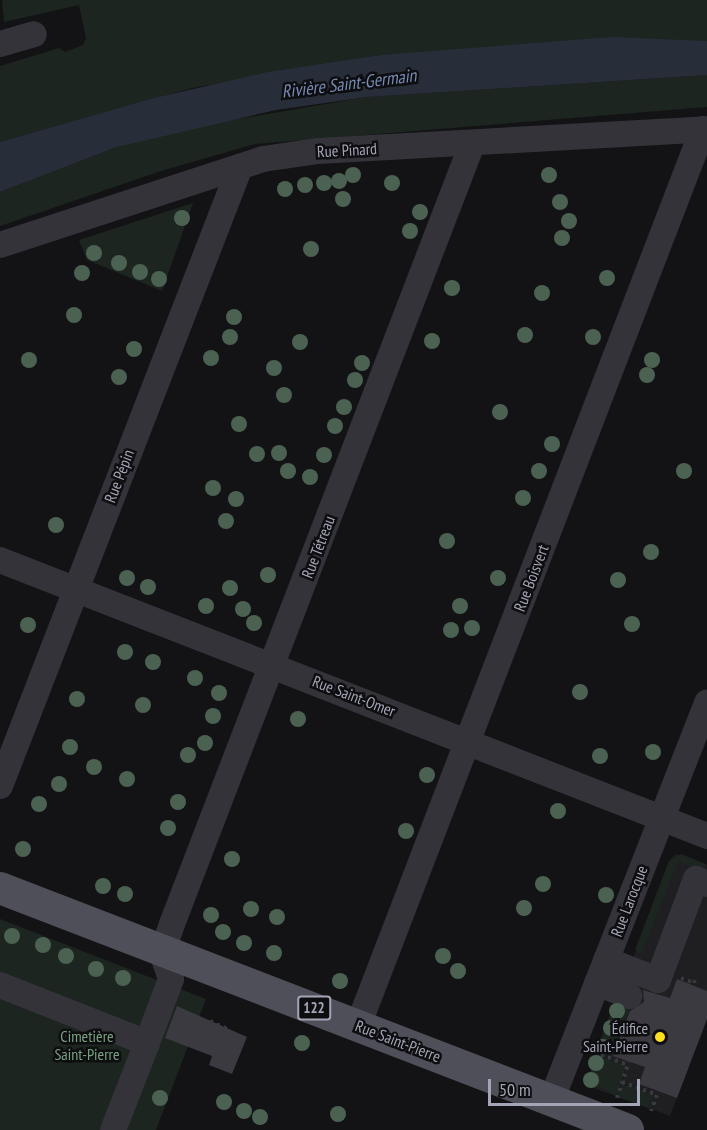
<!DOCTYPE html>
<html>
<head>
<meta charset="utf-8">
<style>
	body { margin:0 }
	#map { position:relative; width:707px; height:1130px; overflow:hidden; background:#131315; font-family:"PT Sans Narrow",sans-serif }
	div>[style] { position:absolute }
	.built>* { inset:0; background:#1f1f22 }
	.green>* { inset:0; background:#1c251f; transform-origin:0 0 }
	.water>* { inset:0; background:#282e39 }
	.building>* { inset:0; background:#3a3a40 }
	.path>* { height:4px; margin-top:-2px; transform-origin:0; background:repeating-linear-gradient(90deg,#393a41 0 3px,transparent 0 7.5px) }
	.minor>* { height:26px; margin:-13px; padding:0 13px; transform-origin:13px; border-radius:13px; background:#34333a }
	.major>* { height:32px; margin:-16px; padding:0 16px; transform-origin:16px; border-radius:16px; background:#4f4f59 }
	.trees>* { width:16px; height:16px; margin:-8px; border-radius:50%; background:#4b6252 }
	.dots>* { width:16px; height:16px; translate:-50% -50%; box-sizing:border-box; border:3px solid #0e0e10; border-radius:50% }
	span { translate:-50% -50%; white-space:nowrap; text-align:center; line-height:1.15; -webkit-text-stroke:5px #0e0e10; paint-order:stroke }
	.shield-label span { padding:2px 4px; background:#0e0e10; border:2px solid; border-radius:4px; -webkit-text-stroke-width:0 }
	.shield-label { font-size:15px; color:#a3a5b6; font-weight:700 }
	.street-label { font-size:16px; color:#a3a5b6 }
	.poi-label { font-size:16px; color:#a3a5b6 }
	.right { translate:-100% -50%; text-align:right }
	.park-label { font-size:16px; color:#78a383 }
	.water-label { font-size:18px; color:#768bb5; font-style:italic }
	.scale { position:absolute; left:488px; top:1079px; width:152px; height:27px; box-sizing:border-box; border:3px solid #a3a5b6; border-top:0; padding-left:8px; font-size:18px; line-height:21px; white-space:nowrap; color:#a3a5b6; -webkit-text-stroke:4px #0e0e10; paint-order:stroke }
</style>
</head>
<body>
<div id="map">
	<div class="built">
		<div style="clip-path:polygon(676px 854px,707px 865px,707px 1019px,670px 1116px,594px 1088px,588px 1081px,669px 861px)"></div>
	</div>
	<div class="green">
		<div style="clip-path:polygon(2px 0,707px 0,707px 41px,381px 55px,192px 88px,0 142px,0 66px,59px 48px,65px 52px,83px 45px,86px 38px,79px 5px,4px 22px)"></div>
		<div style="clip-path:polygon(707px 75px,707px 107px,255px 144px,161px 171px,0 226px,0 192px,117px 147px,197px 126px,367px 97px)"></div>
		<div style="clip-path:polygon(193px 203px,162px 291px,87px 260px,79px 240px)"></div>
		<div style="clip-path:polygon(681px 854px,706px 864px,702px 871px,678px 862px,642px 953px,635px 950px,669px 861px)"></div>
		<div style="clip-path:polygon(0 919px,206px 999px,156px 1130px,0 1130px)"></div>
		<div style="left:615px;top:1002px;width:17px;height:52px;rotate:21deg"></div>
		<div style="clip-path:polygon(595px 1055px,626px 1066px,616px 1096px,588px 1081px)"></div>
		<div style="left:623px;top:1084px;width:32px;height:14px;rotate:20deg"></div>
	</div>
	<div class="water">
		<div style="clip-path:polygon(611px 37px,707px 41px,707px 75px,367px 97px,276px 110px,117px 147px,0 192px,0 142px,154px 98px,268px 72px,381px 55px)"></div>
	</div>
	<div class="building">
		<div style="clip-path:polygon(677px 979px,707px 991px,707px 1019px,677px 1098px,639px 1084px,645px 1067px,613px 1056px,630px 1011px,644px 1002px,643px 990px,670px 998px)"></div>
		<div style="clip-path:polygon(177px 1006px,247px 1037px,232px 1074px,209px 1065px,212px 1056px,165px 1038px)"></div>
	</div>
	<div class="path">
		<div style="left:681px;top:978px;width:14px;rotate:21deg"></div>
		<div style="left:694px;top:983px;width:3px;rotate:-72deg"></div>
		<div style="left:210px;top:1021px;width:21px;rotate:25deg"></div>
		<div style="left:594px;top:1052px;width:36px;rotate:21deg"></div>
		<div style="left:622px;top:1082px;width:37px;rotate:20deg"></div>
		<div style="left:657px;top:1095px;width:17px;rotate:111deg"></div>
		<div style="left:617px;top:1098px;width:38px;rotate:-72deg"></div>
	</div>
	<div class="minor">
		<div style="left:0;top:44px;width:35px;rotate:-16deg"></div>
		<div style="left:0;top:245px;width:277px;rotate:-18.1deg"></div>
		<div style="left:263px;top:159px;width:56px;rotate:-8.3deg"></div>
		<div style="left:318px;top:151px;width:390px;rotate:-3.2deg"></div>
		<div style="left:0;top:560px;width:759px;rotate:21.32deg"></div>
		<div style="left:0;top:786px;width:664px;rotate:-68.81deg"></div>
		<div style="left:606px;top:960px;width:56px;rotate:21deg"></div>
		<div style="left:658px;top:980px;width:108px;rotate:-69.4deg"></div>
		<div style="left:696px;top:879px;width:12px;rotate:24deg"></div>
		<div style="left:597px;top:983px;width:35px;rotate:22deg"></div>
		<div style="left:0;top:985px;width:158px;rotate:21.5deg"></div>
		<div style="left:147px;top:1043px;width:93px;rotate:111.3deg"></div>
		<div style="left:358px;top:1026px;width:961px;rotate:-68.96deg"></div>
		<div style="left:147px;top:1043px;width:68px;rotate:-69.4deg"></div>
		<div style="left:171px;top:979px;width:28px;rotate:-109deg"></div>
		<div style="left:162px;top:953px;width:31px;rotate:-71deg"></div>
		<div style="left:172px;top:924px;width:836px;rotate:-68.96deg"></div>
		<div style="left:551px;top:1101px;width:428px;rotate:-68.6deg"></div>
	</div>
	<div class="major">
		<div style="left:0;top:888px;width:673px;rotate:21.07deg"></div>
	</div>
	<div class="trees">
		<div style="left:353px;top:175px"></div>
		<div style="left:549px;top:175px"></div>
		<div style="left:339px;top:181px"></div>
		<div style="left:324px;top:183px"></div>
		<div style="left:392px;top:183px"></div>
		<div style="left:305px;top:185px"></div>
		<div style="left:285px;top:189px"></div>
		<div style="left:343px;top:199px"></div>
		<div style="left:560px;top:202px"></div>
		<div style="left:420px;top:212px"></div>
		<div style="left:182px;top:218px"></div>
		<div style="left:569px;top:221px"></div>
		<div style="left:410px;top:231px"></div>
		<div style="left:562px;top:238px"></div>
		<div style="left:311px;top:249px"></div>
		<div style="left:94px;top:253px"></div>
		<div style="left:119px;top:263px"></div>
		<div style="left:140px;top:272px"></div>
		<div style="left:82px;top:273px"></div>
		<div style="left:607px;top:278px"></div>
		<div style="left:159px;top:279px"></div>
		<div style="left:452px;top:288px"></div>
		<div style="left:542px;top:293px"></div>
		<div style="left:74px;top:315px"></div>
		<div style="left:234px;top:317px"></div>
		<div style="left:525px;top:335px"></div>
		<div style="left:230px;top:337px"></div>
		<div style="left:593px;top:337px"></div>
		<div style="left:432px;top:341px"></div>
		<div style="left:300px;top:342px"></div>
		<div style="left:134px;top:349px"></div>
		<div style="left:211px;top:358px"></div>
		<div style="left:29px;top:360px"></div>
		<div style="left:652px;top:360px"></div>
		<div style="left:362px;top:363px"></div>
		<div style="left:274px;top:368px"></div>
		<div style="left:647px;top:375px"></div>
		<div style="left:119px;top:377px"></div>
		<div style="left:355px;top:380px"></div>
		<div style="left:284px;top:395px"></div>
		<div style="left:344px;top:407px"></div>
		<div style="left:500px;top:412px"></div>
		<div style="left:239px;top:424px"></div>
		<div style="left:335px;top:426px"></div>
		<div style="left:552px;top:444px"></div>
		<div style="left:279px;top:453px"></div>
		<div style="left:257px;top:454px"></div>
		<div style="left:324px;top:455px"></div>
		<div style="left:288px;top:471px"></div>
		<div style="left:539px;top:471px"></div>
		<div style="left:684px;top:471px"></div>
		<div style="left:310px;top:477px"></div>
		<div style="left:213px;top:488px"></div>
		<div style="left:523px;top:498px"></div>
		<div style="left:236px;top:499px"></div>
		<div style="left:226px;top:521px"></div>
		<div style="left:56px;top:525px"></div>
		<div style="left:447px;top:541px"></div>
		<div style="left:651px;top:552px"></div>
		<div style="left:268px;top:575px"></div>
		<div style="left:127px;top:578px"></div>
		<div style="left:498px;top:578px"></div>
		<div style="left:618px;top:580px"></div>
		<div style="left:148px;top:587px"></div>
		<div style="left:230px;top:588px"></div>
		<div style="left:206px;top:606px"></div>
		<div style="left:460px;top:606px"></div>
		<div style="left:243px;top:609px"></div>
		<div style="left:254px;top:623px"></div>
		<div style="left:632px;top:624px"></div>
		<div style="left:28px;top:625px"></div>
		<div style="left:472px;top:628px"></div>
		<div style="left:451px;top:630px"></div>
		<div style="left:125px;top:652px"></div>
		<div style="left:153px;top:662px"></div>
		<div style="left:195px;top:678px"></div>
		<div style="left:580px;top:692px"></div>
		<div style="left:219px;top:693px"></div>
		<div style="left:77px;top:699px"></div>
		<div style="left:143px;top:705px"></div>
		<div style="left:213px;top:716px"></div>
		<div style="left:298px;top:719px"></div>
		<div style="left:205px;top:743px"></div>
		<div style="left:70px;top:747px"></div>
		<div style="left:653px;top:752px"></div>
		<div style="left:188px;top:755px"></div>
		<div style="left:600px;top:756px"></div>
		<div style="left:94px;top:767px"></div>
		<div style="left:427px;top:775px"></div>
		<div style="left:127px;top:779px"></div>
		<div style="left:59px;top:784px"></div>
		<div style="left:178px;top:802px"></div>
		<div style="left:39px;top:804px"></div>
		<div style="left:558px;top:811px"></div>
		<div style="left:168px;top:828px"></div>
		<div style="left:406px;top:831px"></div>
		<div style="left:23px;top:849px"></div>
		<div style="left:232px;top:859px"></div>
		<div style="left:543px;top:884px"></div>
		<div style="left:103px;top:886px"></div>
		<div style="left:125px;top:894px"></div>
		<div style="left:606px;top:895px"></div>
		<div style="left:524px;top:908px"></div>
		<div style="left:251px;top:909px"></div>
		<div style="left:211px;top:915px"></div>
		<div style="left:277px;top:917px"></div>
		<div style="left:223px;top:932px"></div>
		<div style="left:12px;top:936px"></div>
		<div style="left:244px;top:943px"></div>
		<div style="left:43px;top:945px"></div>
		<div style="left:274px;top:953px"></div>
		<div style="left:66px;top:956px"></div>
		<div style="left:443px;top:956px"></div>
		<div style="left:96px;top:969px"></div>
		<div style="left:458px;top:971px"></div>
		<div style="left:123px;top:978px"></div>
		<div style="left:340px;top:981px"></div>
		<div style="left:617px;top:1011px"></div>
		<div style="left:611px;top:1028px"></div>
		<div style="left:302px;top:1043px"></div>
		<div style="left:603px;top:1047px"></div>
		<div style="left:596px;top:1063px"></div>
		<div style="left:591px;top:1080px"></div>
		<div style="left:160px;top:1098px"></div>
		<div style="left:224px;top:1102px"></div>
		<div style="left:244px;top:1111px"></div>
		<div style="left:338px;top:1114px"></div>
		<div style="left:260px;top:1117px"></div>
	</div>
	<div class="dots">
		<div style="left:660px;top:1037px;background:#ffe020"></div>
	</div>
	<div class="shield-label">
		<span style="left:314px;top:1008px">122</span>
	</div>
	<div class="street-label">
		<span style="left:347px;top:150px;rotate:-3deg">Rue Pinard</span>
		<span style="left:119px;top:476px;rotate:-69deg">Rue Pépin</span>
		<span style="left:318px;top:547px;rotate:-69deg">Rue Tétreau</span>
		<span style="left:531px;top:578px;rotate:-69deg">Rue Boisvert</span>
		<span style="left:354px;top:696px;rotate:21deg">Rue Saint-Omer</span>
		<span style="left:629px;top:901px;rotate:-69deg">Rue Larocque</span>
		<span style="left:398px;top:1041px;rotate:21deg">Rue Saint-Pierre</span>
	</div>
	<div class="poi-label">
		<span class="right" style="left:648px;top:1037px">Édifice<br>Saint-Pierre</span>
	</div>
	<div class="park-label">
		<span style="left:87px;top:1045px">Cimetière<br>Saint-Pierre</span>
	</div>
	<div class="water-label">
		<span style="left:349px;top:84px;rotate:-7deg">Rivière Saint-Germain</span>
	</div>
	<div class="scale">50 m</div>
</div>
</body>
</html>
